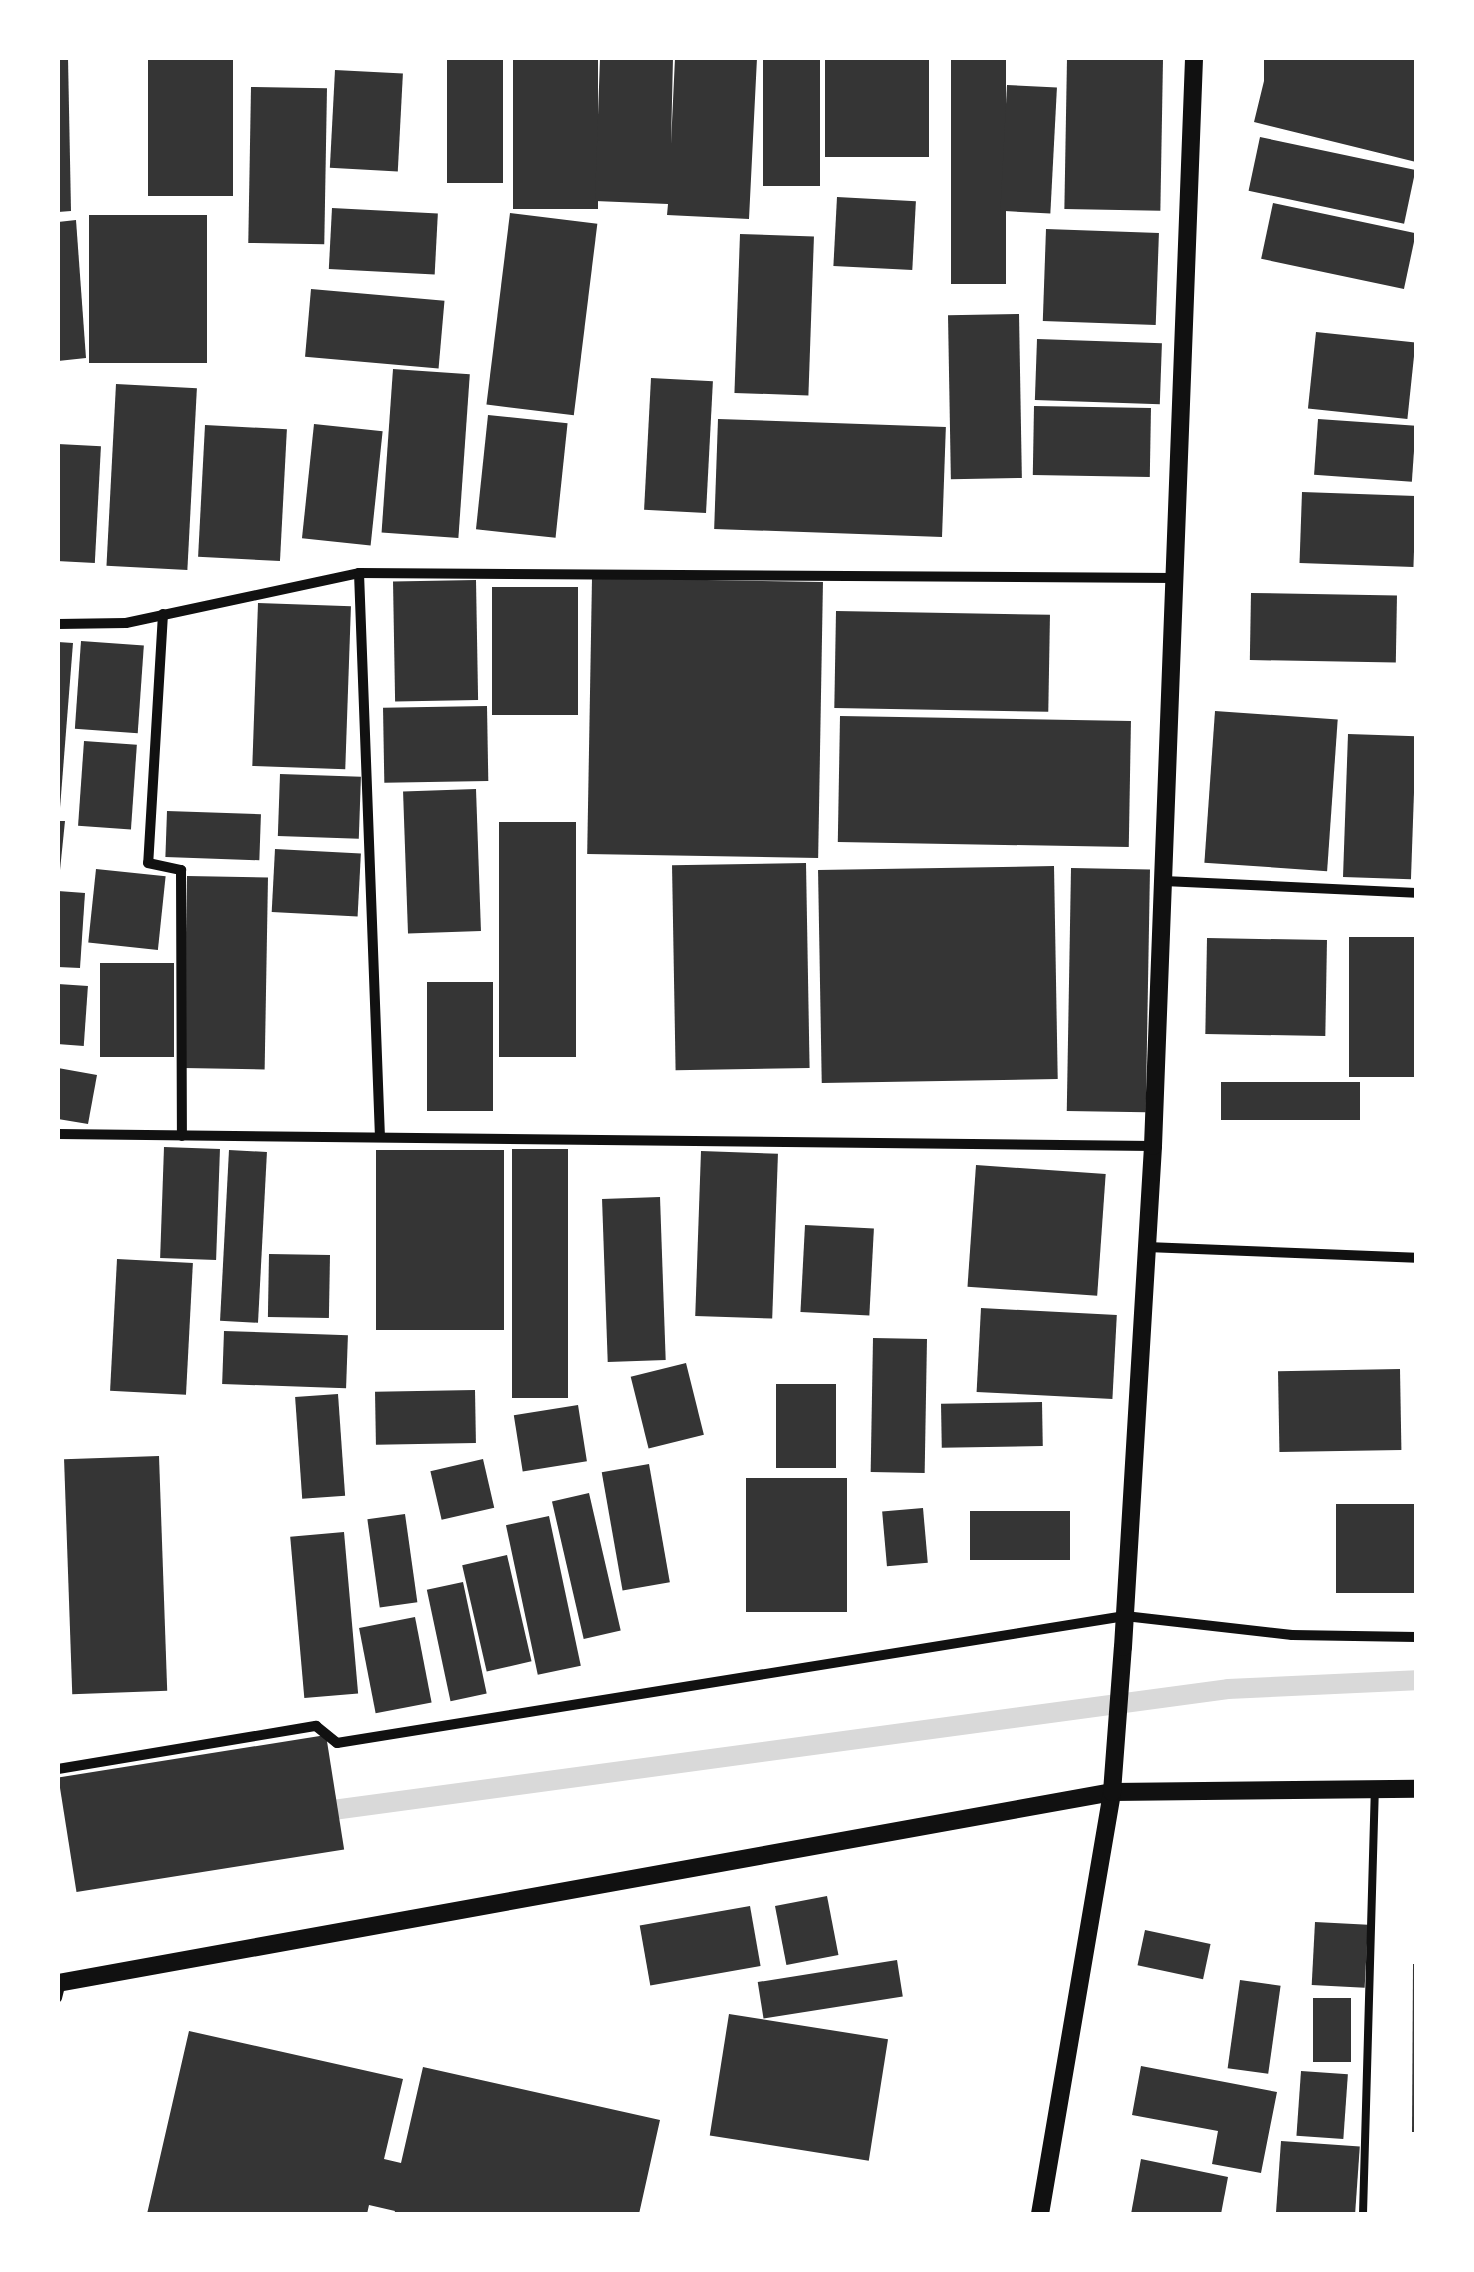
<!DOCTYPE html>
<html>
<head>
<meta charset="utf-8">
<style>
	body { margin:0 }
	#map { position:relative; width:1474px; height:2272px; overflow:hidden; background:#fff; font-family:Roboto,sans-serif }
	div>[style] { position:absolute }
	.stream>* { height:20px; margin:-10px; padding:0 10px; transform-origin:10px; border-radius:10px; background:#d9d9d9 }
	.building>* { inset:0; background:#353535; transform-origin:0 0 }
	.service>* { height:8px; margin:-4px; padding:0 4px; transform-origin:4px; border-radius:4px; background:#111 }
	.minor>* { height:10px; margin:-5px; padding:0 5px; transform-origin:5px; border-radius:5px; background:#111 }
	.tertiary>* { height:18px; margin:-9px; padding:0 9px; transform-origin:9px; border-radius:9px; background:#111 }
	span { translate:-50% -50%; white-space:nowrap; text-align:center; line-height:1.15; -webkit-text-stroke:8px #fff; paint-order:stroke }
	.frame { position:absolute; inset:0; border:60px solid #fff; pointer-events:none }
</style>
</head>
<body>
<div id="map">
	<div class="stream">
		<div style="left:311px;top:1813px;width:925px;rotate:-7.7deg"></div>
		<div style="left:1228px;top:1689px;width:188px;rotate:-2.7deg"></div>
	</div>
	<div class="building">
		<div style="clip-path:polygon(58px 58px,68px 58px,71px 211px,58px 212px)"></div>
		<div style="left:148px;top:58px;width:85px;height:138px"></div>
		<div style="left:447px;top:58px;width:56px;height:125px"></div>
		<div style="left:513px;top:58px;width:85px;height:151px"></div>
		<div style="clip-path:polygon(600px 58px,673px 58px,671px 144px,675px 58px,757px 58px,749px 219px,667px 215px,668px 204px,595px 201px)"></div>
		<div style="left:763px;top:58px;width:57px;height:128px"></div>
		<div style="left:825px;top:58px;width:104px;height:99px"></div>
		<div style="left:951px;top:58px;width:55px;height:226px"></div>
		<div style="left:1067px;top:58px;width:96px;height:151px;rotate:1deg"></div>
		<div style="clip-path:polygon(1264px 58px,1416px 58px,1416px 162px,1254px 122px,1264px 81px)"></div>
		<div style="left:335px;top:70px;width:68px;height:98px;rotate:3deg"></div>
		<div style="left:1007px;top:85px;width:50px;height:126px;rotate:3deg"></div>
		<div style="left:251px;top:87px;width:76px;height:156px;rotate:1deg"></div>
		<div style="left:1260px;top:137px;width:159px;height:55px;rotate:12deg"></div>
		<div style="left:837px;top:197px;width:79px;height:69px;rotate:3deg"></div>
		<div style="left:1273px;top:203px;width:146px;height:57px;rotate:12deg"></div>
		<div style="left:332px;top:208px;width:106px;height:61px;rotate:3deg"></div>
		<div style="left:510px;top:213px;width:88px;height:193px;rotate:7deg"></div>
		<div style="left:207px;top:215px;width:148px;height:118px;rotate:90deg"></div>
		<div style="clip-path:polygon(76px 220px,86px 358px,58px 361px,58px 222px)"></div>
		<div style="left:1046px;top:229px;width:113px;height:92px;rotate:2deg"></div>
		<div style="left:740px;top:234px;width:74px;height:159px;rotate:2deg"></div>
		<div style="left:311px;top:289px;width:134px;height:68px;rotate:5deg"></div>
		<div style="left:1019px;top:314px;width:164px;height:71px;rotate:89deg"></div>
		<div style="left:1316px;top:332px;width:100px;height:77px;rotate:6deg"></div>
		<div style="left:1037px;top:339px;width:125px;height:61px;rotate:2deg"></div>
		<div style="left:393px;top:369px;width:77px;height:164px;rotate:4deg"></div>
		<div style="left:651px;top:378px;width:62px;height:132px;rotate:3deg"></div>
		<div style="left:116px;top:384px;width:81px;height:182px;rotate:3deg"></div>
		<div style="left:1034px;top:406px;width:117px;height:69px;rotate:1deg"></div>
		<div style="left:488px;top:415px;width:80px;height:115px;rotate:6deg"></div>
		<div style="left:718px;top:419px;width:228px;height:110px;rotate:2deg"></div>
		<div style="left:1318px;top:419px;width:98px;height:56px;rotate:4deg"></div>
		<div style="left:314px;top:424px;width:69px;height:115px;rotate:6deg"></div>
		<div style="left:205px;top:425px;width:82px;height:132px;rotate:3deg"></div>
		<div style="left:58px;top:444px;width:43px;height:117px;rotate:3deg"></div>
		<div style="left:1302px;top:492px;width:114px;height:71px;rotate:2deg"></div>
		<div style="left:592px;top:578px;width:231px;height:276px;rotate:1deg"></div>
		<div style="left:476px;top:580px;width:120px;height:83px;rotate:89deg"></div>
		<div style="left:492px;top:587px;width:86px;height:128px"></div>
		<div style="left:1251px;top:593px;width:146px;height:67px;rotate:1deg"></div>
		<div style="left:258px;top:603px;width:93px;height:163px;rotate:2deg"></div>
		<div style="left:836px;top:611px;width:214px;height:97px;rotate:1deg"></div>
		<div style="left:81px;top:641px;width:63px;height:88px;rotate:4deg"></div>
		<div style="clip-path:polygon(58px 642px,73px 643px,60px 808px,58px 808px)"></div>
		<div style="left:487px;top:706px;width:75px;height:104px;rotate:89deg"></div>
		<div style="left:1215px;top:711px;width:123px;height:152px;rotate:4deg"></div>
		<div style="left:840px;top:716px;width:291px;height:126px;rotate:1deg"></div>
		<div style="left:1348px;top:734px;width:68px;height:143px;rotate:2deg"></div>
		<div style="left:84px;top:741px;width:53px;height:85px;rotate:4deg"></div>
		<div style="left:280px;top:774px;width:81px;height:62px;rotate:2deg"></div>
		<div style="left:476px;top:789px;width:142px;height:73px;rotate:88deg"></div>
		<div style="left:167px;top:811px;width:94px;height:46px;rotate:2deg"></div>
		<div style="clip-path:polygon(58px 821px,65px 821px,60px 870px,58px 870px)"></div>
		<div style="left:499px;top:822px;width:77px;height:235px"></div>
		<div style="left:275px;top:849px;width:86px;height:63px;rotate:3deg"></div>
		<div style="left:806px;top:863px;width:205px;height:134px;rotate:89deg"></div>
		<div style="left:1054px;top:866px;width:213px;height:236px;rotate:89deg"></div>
		<div style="left:1071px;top:868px;width:79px;height:243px;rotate:1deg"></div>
		<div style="left:96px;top:869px;width:70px;height:74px;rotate:6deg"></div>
		<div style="left:187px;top:876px;width:81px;height:192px;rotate:1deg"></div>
		<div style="clip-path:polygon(58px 891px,85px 893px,80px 968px,58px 967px)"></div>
		<div style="left:1349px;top:937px;width:67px;height:140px"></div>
		<div style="left:1207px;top:938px;width:120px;height:96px;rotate:1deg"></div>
		<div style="left:100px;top:963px;width:74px;height:94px"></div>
		<div style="left:493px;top:982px;width:129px;height:66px;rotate:90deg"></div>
		<div style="left:58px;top:984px;width:30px;height:60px;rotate:4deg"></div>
		<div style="clip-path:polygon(58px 1068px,97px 1075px,88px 1124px,58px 1119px)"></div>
		<div style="left:1360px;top:1082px;width:38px;height:139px;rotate:90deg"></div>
		<div style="left:164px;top:1147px;width:56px;height:111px;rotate:2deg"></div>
		<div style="left:512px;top:1149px;width:56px;height:249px"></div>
		<div style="left:229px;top:1150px;width:38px;height:171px;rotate:3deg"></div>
		<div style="left:376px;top:1150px;width:128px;height:180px"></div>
		<div style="left:701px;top:1151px;width:77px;height:165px;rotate:2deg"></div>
		<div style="left:976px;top:1165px;width:130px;height:122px;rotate:4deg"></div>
		<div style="left:660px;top:1197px;width:163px;height:58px;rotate:88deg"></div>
		<div style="left:805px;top:1225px;width:69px;height:87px;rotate:3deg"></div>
		<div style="left:269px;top:1254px;width:61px;height:63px;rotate:1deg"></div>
		<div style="left:117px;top:1259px;width:76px;height:132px;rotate:3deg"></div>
		<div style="left:981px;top:1308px;width:136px;height:84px;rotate:3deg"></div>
		<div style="left:224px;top:1331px;width:124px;height:53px;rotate:2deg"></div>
		<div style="left:873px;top:1338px;width:54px;height:134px;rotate:1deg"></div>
		<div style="left:686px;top:1363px;width:74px;height:57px;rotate:76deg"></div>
		<div style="left:1400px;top:1369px;width:81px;height:122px;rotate:89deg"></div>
		<div style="left:776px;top:1384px;width:60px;height:84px"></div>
		<div style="left:475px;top:1390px;width:53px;height:100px;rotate:89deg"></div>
		<div style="left:338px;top:1394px;width:102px;height:43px;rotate:86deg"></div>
		<div style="left:1042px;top:1402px;width:44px;height:101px;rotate:89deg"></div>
		<div style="left:578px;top:1405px;width:57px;height:65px;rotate:81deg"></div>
		<div style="left:159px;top:1456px;width:235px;height:95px;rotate:88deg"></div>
		<div style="left:483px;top:1459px;width:50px;height:54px;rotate:77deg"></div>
		<div style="left:649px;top:1464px;width:120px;height:48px;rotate:80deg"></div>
		<div style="left:746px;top:1478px;width:101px;height:134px"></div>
		<div style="left:589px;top:1493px;width:141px;height:38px;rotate:77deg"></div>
		<div style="left:1416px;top:1504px;width:89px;height:80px;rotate:90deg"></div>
		<div style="left:923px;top:1508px;width:55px;height:41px;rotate:85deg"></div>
		<div style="left:1070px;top:1511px;width:49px;height:100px;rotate:90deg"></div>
		<div style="left:405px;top:1514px;width:89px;height:38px;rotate:82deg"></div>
		<div style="left:549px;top:1516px;width:153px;height:44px;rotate:78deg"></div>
		<div style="left:344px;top:1532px;width:162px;height:54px;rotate:85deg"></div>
		<div style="left:507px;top:1555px;width:109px;height:46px;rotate:77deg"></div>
		<div style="left:463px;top:1582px;width:114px;height:37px;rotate:78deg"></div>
		<div style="left:415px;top:1617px;width:87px;height:57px;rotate:79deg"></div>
		<div style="left:326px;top:1735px;width:116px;height:271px;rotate:81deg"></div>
		<div style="left:827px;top:1896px;width:60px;height:53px;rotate:79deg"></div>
		<div style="left:750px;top:1906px;width:61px;height:112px;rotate:80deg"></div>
		<div style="left:1315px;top:1922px;width:53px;height:63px;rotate:3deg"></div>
		<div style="left:1145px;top:1930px;width:67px;height:36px;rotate:12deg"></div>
		<div style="left:897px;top:1960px;width:37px;height:141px;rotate:81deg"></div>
		<div style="clip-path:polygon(1413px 1964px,1416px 1964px,1416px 2132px,1412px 2132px)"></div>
		<div style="left:1240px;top:1980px;width:41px;height:89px;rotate:8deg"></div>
		<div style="left:1313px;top:1998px;width:38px;height:64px"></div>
		<div style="left:729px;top:2014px;width:161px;height:123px;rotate:9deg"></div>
		<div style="clip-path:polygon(189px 2031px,403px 2079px,384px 2159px,401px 2163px,423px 2067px,660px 2120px,639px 2214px,394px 2214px,395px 2211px,369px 2205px,367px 2214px,147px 2214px)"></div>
		<div style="clip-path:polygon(1141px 2066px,1277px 2092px,1261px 2173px,1212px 2164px,1218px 2131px,1132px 2115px)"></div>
		<div style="left:1301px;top:2071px;width:47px;height:65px;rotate:4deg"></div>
		<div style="left:1281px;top:2141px;width:79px;height:73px;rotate:4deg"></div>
		<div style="clip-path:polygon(1141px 2159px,1228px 2177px,1221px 2214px,1131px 2214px)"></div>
	</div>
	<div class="service">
		<div style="left:58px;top:1998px;width:16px;rotate:-76deg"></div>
		<div style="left:1363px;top:2214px;width:424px;rotate:-88.4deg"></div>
	</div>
	<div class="minor">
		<div style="left:359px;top:573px;width:564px;rotate:87.87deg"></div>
		<div style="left:163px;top:614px;width:249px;rotate:93.4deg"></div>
		<div style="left:148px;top:863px;width:34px;rotate:12deg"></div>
		<div style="left:181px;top:870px;width:266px;rotate:89.8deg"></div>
		<div style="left:58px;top:624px;width:68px;rotate:-0.8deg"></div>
		<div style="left:126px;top:623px;width:238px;rotate:-12.1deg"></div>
		<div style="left:359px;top:573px;width:816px;rotate:0.35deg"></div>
		<div style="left:1164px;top:881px;width:252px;rotate:2.7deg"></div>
		<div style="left:58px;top:1134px;width:1095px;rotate:0.63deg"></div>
		<div style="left:1147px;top:1247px;width:269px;rotate:2.3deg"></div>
		<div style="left:58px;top:1769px;width:262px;rotate:-9.5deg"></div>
		<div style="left:316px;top:1726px;width:27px;rotate:39deg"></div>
		<div style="left:337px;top:1743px;width:798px;rotate:-9.16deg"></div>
		<div style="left:1125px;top:1616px;width:168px;rotate:6.5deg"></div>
		<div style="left:1292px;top:1635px;width:124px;rotate:0.9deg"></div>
	</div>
	<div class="tertiary">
		<div style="left:58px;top:1983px;width:1071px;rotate:-10.27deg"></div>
		<div style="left:1112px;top:1792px;width:304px;rotate:-0.6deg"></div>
		<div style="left:1040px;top:2214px;width:428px;rotate:-80.3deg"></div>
		<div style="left:1112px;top:1792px;width:145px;rotate:-85.7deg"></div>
		<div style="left:1123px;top:1647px;width:502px;rotate:-86.57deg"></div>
		<div style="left:1153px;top:1146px;width:1089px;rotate:-87.84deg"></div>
	</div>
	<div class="frame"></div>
</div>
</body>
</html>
